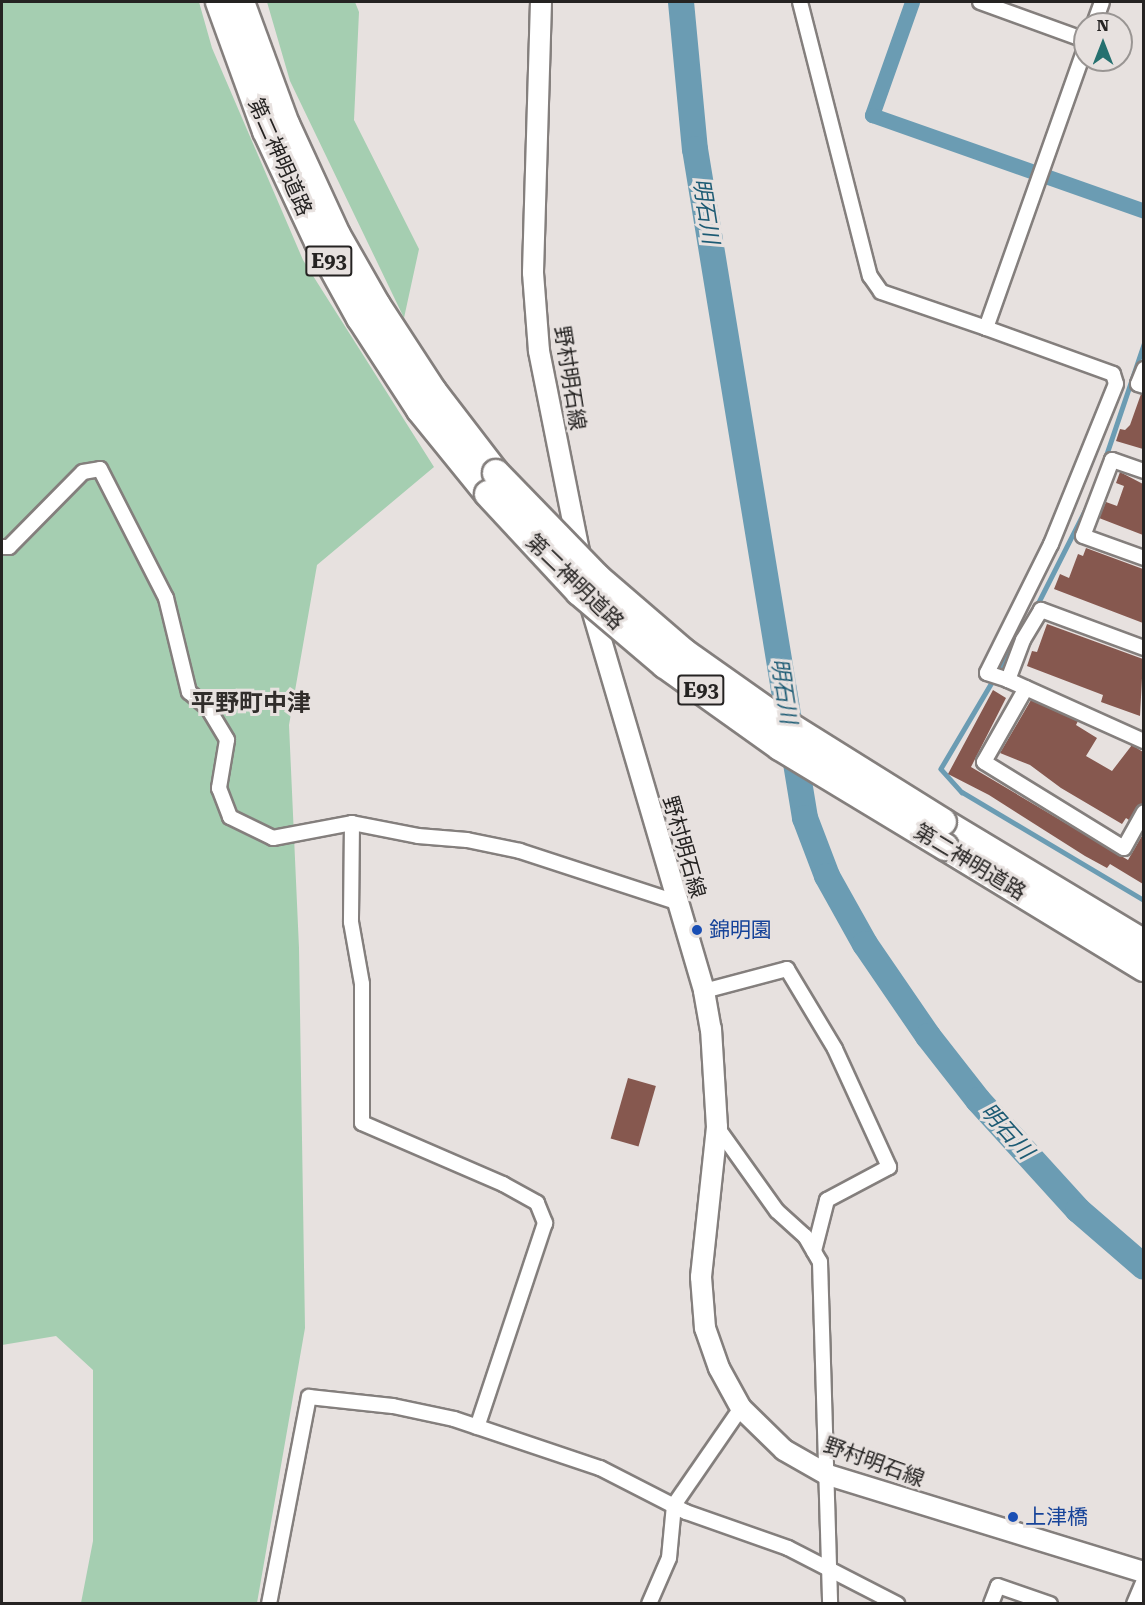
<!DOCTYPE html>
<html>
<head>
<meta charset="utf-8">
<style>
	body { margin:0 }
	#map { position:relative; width:1145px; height:1605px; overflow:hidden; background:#e7e1df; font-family:"Roboto Serif","Noto Sans JP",serif }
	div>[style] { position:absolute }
	.green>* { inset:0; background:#a5ceb1 }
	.stream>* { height:4.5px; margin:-2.25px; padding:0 2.25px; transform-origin:2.25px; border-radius:2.25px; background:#6b9cb3 }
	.canal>* { height:15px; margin:-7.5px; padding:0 7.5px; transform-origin:7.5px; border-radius:7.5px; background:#6b9cb3 }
	.river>* { height:26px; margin:-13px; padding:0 13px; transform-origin:13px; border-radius:13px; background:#6b9cb3 }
	.building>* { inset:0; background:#86584f; transform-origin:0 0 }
	.roads { filter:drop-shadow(2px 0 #847f7d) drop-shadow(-2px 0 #847f7d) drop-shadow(0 2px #847f7d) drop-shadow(0 -2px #847f7d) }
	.minor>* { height:14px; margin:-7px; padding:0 7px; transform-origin:7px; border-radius:7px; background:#fff }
	.secondary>* { height:20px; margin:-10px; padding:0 10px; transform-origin:10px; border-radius:10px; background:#fff }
	.motorway>* { height:26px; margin:-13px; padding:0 13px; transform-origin:13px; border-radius:13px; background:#fff }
	.bridges { filter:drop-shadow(2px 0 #847f7d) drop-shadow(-2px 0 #847f7d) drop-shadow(0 2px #847f7d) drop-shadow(0 -2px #847f7d) }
	.motorway-bridge>* { height:26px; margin:-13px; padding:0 13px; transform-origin:13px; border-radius:13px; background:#fff }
	.dots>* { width:16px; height:16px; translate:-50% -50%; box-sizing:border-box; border:3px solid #e7e1df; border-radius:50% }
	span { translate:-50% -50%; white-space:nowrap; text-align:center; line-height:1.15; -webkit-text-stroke:6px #e7e1df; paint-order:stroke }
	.shield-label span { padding:2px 4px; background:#e7e1df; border:2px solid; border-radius:4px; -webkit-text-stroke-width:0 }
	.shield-label { font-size:20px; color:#252322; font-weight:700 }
	.street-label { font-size:21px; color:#252322 }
	.transit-label { font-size:21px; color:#164399 }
	.left { translate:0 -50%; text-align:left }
	.water-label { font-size:22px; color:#1d5b74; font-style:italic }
	.quarter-label { font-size:24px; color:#312d2b; font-weight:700 }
	.frame { position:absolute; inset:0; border:3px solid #252322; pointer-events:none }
	.north { position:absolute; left:1073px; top:12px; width:60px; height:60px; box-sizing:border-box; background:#e7e1df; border:2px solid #999593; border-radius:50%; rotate:0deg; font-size:16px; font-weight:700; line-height:24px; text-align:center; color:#252322 }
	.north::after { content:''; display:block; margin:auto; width:21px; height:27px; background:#25706f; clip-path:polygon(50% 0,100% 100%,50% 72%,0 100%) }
</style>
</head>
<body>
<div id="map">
	<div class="green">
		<div style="clip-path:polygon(2px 2px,199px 2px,212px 48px,303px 260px,434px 467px,317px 565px,289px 725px,299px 948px,305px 1328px,257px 1603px,81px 1603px,93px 1541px,93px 1370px,56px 1336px,2px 1345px)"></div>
		<div style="clip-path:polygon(267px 2px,355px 2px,359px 12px,354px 120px,419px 249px,404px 318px,290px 81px)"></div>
	</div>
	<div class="stream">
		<div style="left:1098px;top:479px;width:144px;rotate:-71.3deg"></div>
		<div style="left:1035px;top:609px;width:118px;rotate:-63.2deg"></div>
		<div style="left:1016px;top:642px;width:147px;rotate:120.6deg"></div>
		<div style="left:941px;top:769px;width:31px;rotate:48deg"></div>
		<div style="left:962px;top:792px;width:212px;rotate:30.7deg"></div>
	</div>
	<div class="canal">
		<div style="left:912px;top:2px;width:120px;rotate:109.5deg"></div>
		<div style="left:872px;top:115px;width:288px;rotate:19.4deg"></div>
	</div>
	<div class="river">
		<div style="left:681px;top:2px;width:148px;rotate:84.6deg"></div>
		<div style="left:695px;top:149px;width:678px;rotate:80.66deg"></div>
		<div style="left:805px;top:818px;width:62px;rotate:69.2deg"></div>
		<div style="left:827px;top:876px;width:78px;rotate:60.8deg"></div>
		<div style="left:865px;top:944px;width:112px;rotate:55.6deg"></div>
		<div style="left:928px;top:1036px;width:81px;rotate:52deg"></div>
		<div style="left:978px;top:1100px;width:149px;rotate:47.7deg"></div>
		<div style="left:1078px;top:1210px;width:87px;rotate:40.8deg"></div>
	</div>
	<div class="building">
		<div style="clip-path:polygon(1141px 394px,1143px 395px,1143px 449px,1116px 441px,1120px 429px,1125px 430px,1130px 425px)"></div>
		<div style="clip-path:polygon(1120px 472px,1143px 484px,1143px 535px,1099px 518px,1106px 502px,1117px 506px,1124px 486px,1116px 483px)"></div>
		<div style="clip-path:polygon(1086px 548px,1143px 569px,1143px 623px,1054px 589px,1060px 574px,1069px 578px,1078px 554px,1083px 556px)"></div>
		<div style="clip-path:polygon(1047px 624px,1143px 659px,1140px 716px,1101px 702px,1103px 695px,1027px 666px,1032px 651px,1037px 652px)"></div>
		<div style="clip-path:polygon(993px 690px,1006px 698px,971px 767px,1128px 860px,1143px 834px,1143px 884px,1110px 864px,1107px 868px,1085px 856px,989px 795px,948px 774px)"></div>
		<div style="clip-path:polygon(1031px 700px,1078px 721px,1076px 725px,1097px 738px,1086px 756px,1112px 771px,1132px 745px,1143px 752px,1143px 803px,1129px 820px,1126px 818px,1122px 824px,1061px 788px,1030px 765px,1000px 753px)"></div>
		<div style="left:628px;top:1078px;width:29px;height:63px;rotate:16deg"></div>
	</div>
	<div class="roads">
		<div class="minor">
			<div style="left:800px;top:2px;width:283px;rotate:75.7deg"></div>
			<div style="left:870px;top:276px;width:19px;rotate:55deg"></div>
			<div style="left:881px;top:292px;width:111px;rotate:18.9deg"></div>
			<div style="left:986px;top:328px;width:296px;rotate:-70.5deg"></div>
			<div style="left:980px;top:2px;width:112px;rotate:19.9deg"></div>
			<div style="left:1094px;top:24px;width:23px;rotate:-70deg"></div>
			<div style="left:986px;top:328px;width:135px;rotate:19.9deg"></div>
			<div style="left:1113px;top:374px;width:10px;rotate:73deg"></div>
			<div style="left:1116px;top:384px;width:173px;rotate:112.1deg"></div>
			<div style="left:1051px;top:544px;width:144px;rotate:116.4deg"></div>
			<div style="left:987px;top:673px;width:22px;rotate:18deg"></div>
			<div style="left:1144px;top:369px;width:16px;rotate:112deg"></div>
			<div style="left:1138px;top:384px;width:6px;rotate:18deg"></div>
			<div style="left:1144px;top:471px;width:34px;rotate:-161deg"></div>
			<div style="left:1112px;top:460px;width:81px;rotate:110.9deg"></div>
			<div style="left:1083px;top:536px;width:65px;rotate:19.8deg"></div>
			<div style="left:2px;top:547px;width:7px"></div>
			<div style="left:9px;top:547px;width:105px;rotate:-45.4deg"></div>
			<div style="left:83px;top:472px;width:17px;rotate:-10deg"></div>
			<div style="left:100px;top:469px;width:145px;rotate:62.9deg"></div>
			<div style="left:166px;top:598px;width:97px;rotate:76.3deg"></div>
			<div style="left:189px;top:692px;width:25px;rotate:40deg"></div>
			<div style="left:208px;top:708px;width:37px;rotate:59deg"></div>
			<div style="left:227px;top:740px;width:49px;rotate:99.5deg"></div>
			<div style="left:219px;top:788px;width:31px;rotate:69deg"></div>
			<div style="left:230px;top:817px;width:48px;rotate:26deg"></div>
			<div style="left:273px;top:838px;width:80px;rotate:-10.8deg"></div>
			<div style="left:352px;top:823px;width:67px;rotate:11.1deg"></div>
			<div style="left:418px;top:836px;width:49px;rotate:4.7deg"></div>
			<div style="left:467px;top:840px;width:54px;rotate:11.7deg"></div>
			<div style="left:520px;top:851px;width:164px;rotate:18.1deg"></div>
			<div style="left:1144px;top:648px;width:110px;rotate:-159.7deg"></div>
			<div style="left:1041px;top:610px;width:35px;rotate:121deg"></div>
			<div style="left:1023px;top:640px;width:43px;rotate:110.6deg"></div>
			<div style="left:1008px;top:680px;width:149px;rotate:24.2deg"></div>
			<div style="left:1026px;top:688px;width:85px;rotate:119.6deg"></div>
			<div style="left:984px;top:762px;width:164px;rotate:31.6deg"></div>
			<div style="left:1124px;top:848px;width:41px;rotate:-60.9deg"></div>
			<div style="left:352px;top:823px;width:99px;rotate:90.6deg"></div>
			<div style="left:351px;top:922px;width:63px;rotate:79.9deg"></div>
			<div style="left:362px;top:984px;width:139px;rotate:90deg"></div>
			<div style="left:362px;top:1123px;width:154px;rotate:23.4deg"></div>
			<div style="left:503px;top:1184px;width:39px;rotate:29deg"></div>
			<div style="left:537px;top:1203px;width:22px;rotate:68deg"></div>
			<div style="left:545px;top:1223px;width:215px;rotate:108.4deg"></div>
			<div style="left:704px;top:991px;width:86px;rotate:-14.8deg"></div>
			<div style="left:787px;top:969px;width:93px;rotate:59deg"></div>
			<div style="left:835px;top:1049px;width:130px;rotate:65.4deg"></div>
			<div style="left:889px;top:1167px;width:70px;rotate:152deg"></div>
			<div style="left:827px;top:1200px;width:53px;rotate:104.3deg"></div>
			<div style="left:717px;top:1127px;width:103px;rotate:54.5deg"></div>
			<div style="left:777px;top:1211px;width:38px;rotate:42deg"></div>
			<div style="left:805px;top:1236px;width:30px;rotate:60deg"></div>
			<div style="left:820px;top:1262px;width:342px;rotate:88.3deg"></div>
			<div style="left:269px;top:1604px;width:211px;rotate:-79.1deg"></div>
			<div style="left:309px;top:1397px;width:84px;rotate:6.1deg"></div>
			<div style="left:393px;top:1406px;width:62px;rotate:12deg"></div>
			<div style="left:454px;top:1419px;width:154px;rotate:18.6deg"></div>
			<div style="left:600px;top:1468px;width:97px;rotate:27.1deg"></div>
			<div style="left:686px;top:1512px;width:108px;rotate:19.4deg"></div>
			<div style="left:788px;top:1548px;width:123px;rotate:27.2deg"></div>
			<div style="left:649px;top:1604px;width:50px;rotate:-66.5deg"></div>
			<div style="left:669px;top:1558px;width:53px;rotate:-84.6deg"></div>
			<div style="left:674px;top:1505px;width:118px;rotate:-55.4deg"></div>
			<div style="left:991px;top:1604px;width:19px;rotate:-69deg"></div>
			<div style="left:998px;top:1586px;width:55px;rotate:19.1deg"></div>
			<div style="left:1134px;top:1604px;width:26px;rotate:-67deg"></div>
		</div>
		<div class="secondary">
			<div style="left:541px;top:2px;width:271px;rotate:91.7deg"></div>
			<div style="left:533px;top:273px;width:78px;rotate:85.6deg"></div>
			<div style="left:539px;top:351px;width:214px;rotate:78.7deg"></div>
			<div style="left:588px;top:596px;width:412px;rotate:73.6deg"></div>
			<div style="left:704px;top:991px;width:39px;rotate:80deg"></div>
			<div style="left:711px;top:1029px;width:98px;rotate:86.5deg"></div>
			<div style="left:717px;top:1127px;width:151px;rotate:96.1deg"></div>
			<div style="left:701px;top:1277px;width:51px;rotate:85.5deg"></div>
			<div style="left:705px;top:1328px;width:42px;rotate:70.7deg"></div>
			<div style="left:719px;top:1368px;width:46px;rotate:61.2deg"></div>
			<div style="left:741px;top:1408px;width:60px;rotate:44.3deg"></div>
			<div style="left:784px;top:1450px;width:51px;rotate:29.6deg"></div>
			<div style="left:828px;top:1475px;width:331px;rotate:17.1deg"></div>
		</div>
		<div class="motorway">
			<div style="left:219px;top:2px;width:137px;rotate:70deg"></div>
			<div style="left:266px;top:131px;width:123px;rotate:64.9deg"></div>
			<div style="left:318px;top:242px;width:87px;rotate:61.1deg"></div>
			<div style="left:360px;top:318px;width:110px;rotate:56.9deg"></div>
			<div style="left:420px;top:410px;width:108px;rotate:51deg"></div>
			<div style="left:241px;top:2px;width:130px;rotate:69.8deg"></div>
			<div style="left:286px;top:124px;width:122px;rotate:65.3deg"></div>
			<div style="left:337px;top:235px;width:81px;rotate:60.3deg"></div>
			<div style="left:377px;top:305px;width:103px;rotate:56.9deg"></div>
			<div style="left:433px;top:391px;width:103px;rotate:52.5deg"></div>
			<div style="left:943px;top:822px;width:235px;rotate:31deg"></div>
			<div style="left:945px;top:847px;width:233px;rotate:31.3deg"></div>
		</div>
	</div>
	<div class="bridges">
		<div class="motorway-bridge">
			<div style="left:496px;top:473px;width:145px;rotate:45.8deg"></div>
			<div style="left:597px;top:577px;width:115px;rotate:40.8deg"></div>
			<div style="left:684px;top:652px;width:118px;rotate:35.3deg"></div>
			<div style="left:780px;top:720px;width:192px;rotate:32deg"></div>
			<div style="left:488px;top:494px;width:134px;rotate:47.1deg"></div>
			<div style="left:579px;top:592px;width:113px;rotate:40.3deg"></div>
			<div style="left:665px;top:665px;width:141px;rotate:35.5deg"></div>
			<div style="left:780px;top:747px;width:193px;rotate:31.2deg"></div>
		</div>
	</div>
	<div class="dots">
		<div style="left:697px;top:930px;background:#1a4fb4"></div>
		<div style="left:1013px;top:1517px;background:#1a4fb4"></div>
	</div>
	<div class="shield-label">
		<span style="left:329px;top:261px">E93</span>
		<span style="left:701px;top:690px">E93</span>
	</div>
	<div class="street-label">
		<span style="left:280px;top:157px;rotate:66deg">第二神明道路</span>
		<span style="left:570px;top:378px;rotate:81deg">野村明石線</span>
		<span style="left:575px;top:582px;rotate:44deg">第二神明道路</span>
		<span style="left:684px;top:847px;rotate:74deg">野村明石線</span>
		<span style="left:970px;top:862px;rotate:31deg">第二神明道路</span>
		<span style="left:874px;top:1462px;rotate:20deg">野村明石線</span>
	</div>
	<div class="transit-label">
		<span class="left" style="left:709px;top:930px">錦明園</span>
		<span class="left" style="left:1025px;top:1517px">上津橋</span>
	</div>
	<div class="water-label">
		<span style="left:706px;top:211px;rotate:81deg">明石川</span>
		<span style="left:784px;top:691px;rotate:81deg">明石川</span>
		<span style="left:1007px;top:1131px;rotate:48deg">明石川</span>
	</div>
	<div class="quarter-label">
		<span style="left:251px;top:704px">平野町中津</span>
	</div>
	<div class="frame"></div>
	<div class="north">N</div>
</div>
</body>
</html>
